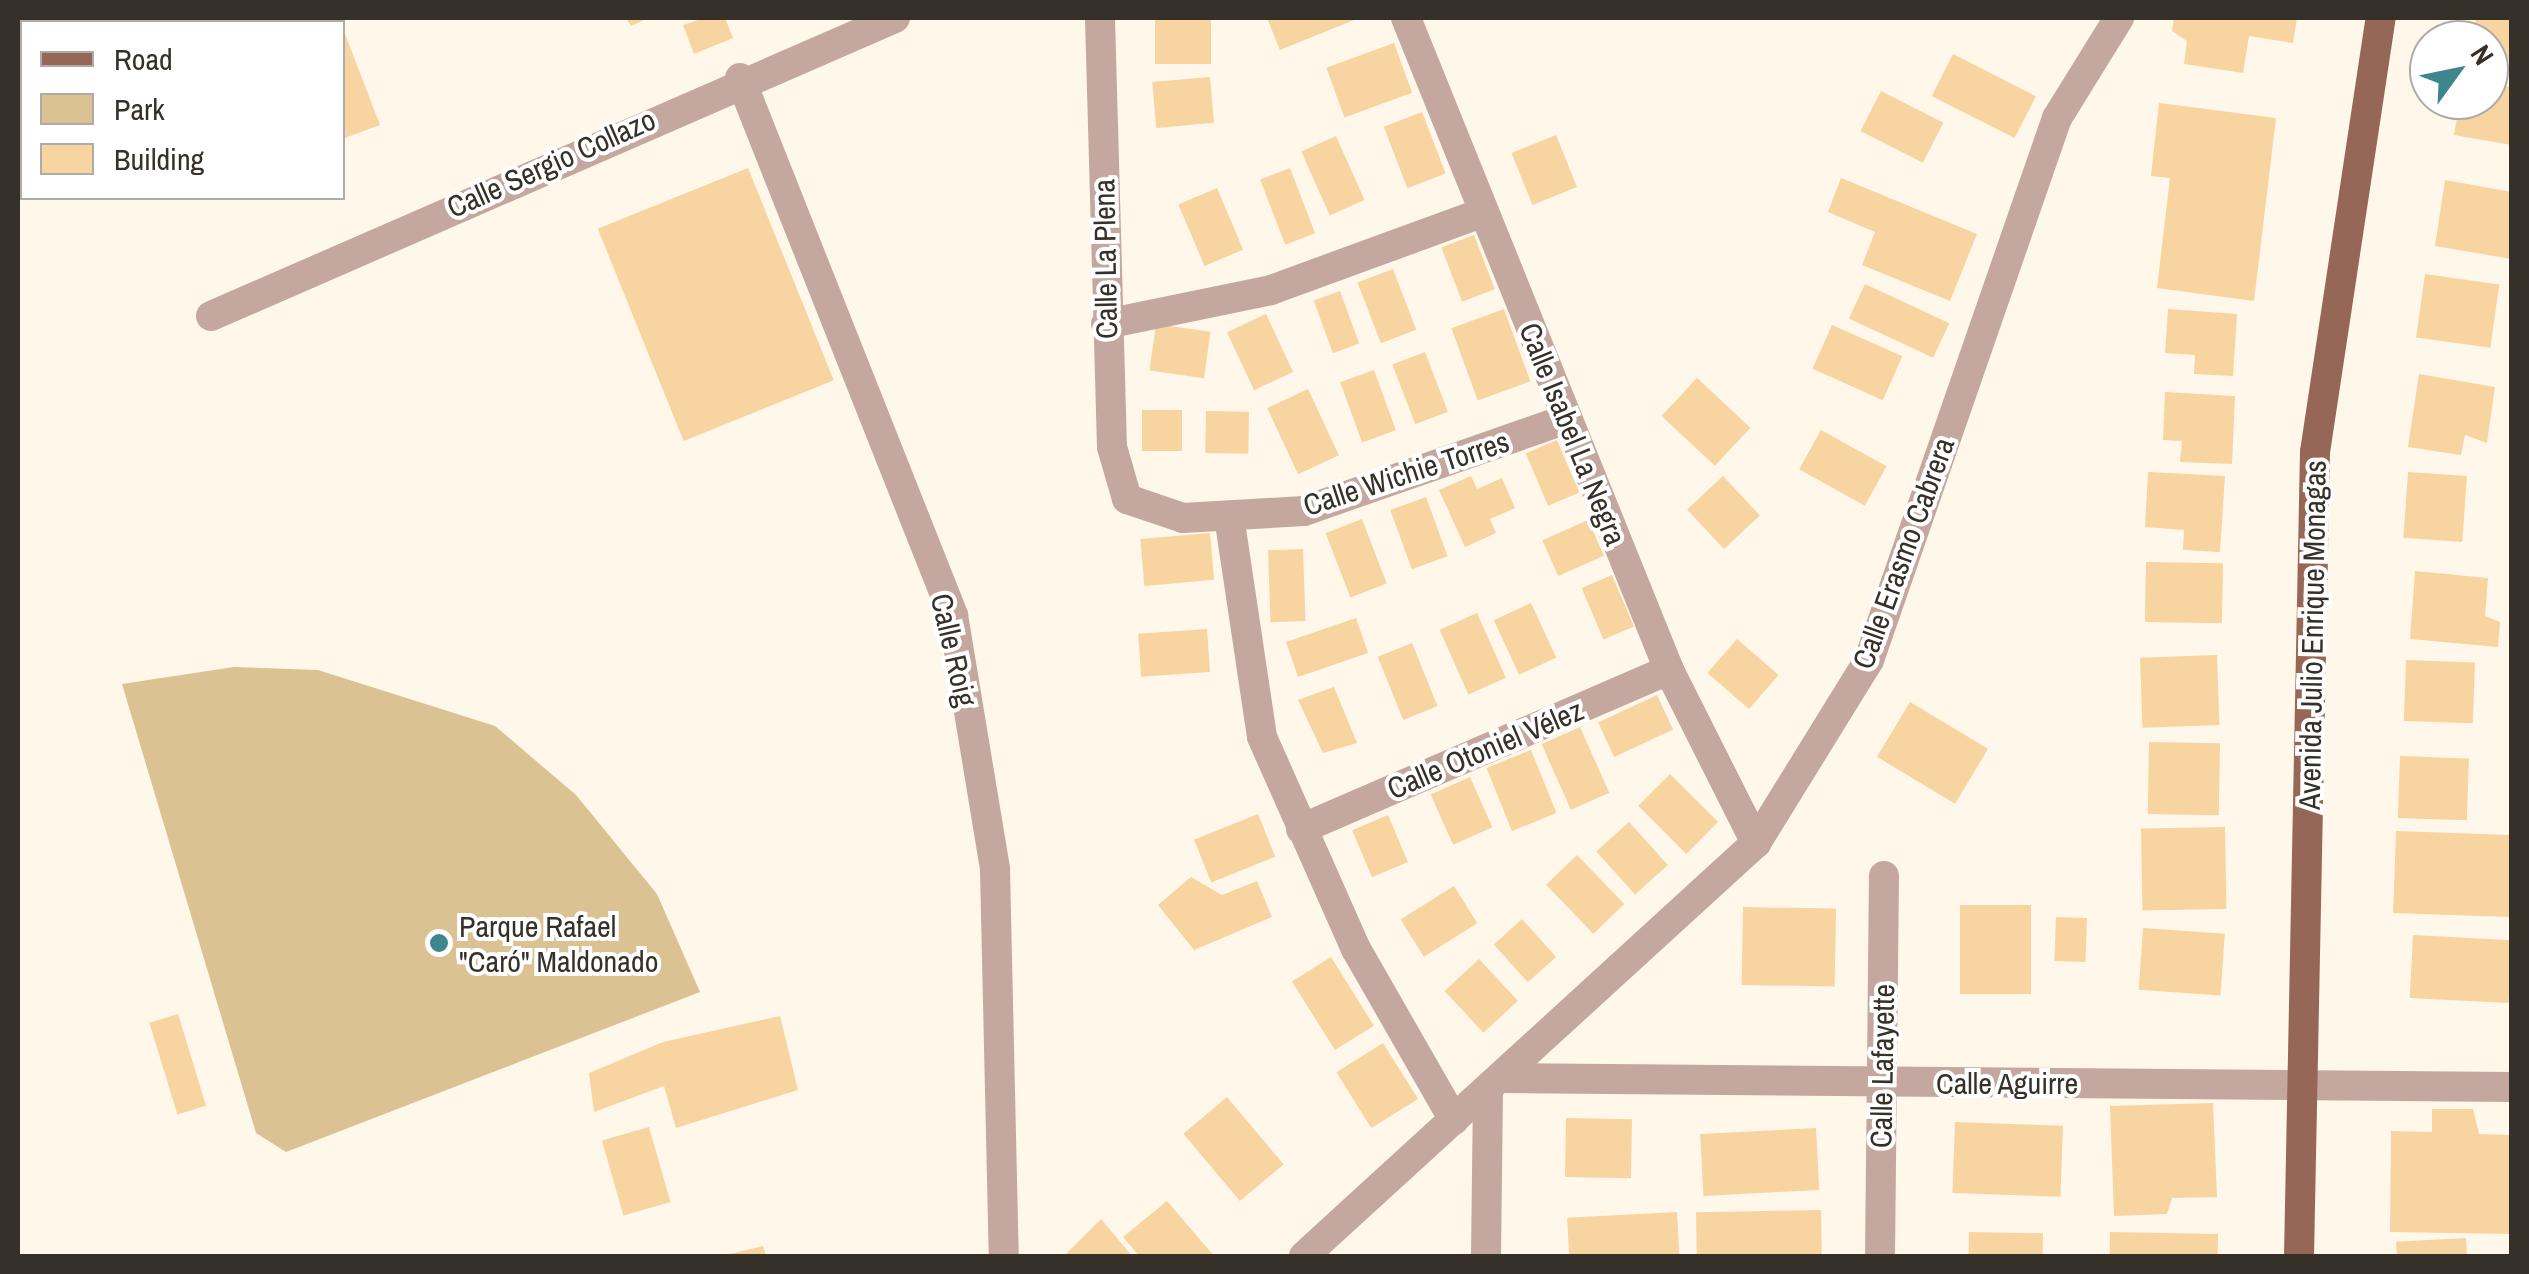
<!DOCTYPE html>
<html>
<head>
<meta charset="utf-8">
<style>
	body { margin:0 }
	#map { position:relative; width:2529px; height:1274px; overflow:hidden; background:#fef7ea; font-family:"Archivo Narrow",sans-serif }
	div>[style] { position:absolute }
	.green>* { inset:0; background:#dac293 }
	.building>* { inset:0; background:#f8d4a0; transform-origin:0 0 }
	.street>* { height:30px; margin:-15px; padding:0 15px; transform-origin:15px; border-radius:15px; background:#c4a8a0 }
	.primary>* { height:30px; margin:-15px; padding:0 15px; transform-origin:15px; border-radius:15px; background:#966657 }
	.dots>* { width:28px; height:28px; translate:-50% -50%; box-sizing:border-box; border:5px solid #fff; border-radius:50% }
	span { translate:-50% -50%; white-space:nowrap; text-align:center; line-height:1.15; -webkit-text-stroke:8px #fff; paint-order:stroke }
	.street-label { font-size:30px; color:#353028 }
	.poi-label { font-size:30px; color:#353028 }
	.left { translate:0 -50%; text-align:left }
	.frame { position:absolute; inset:0; border:20px solid #353028; pointer-events:none }
	.legend { position:absolute; left:20px; top:20px; width:325px; height:180px; box-sizing:border-box; background:#fff; border:2px solid #aeaca9; margin:0; padding:12px 18px; list-style:none; font-size:30px; color:#353028 }
	.legend li { display:flex; align-items:center; gap:20px; height:50px }
	.legend b { width:50px; border:2px solid #aeaca9 }
	.north { position:absolute; left:2409px; top:20px; width:100px; height:100px; box-sizing:border-box; background:#fff; border:2px solid #aeaca9; border-radius:50%; rotate:57deg; font-size:28px; font-weight:700; line-height:40px; text-align:center; color:#353028 }
	.north::after { content:''; display:block; margin:auto; width:35px; height:45px; background:#3e858e; clip-path:polygon(50% 0,100% 100%,50% 72%,0 100%) }
</style>
</head>
<body>
<div id="map">
	<div class="green">
		<div style="clip-path:polygon(234px 667px,318px 670px,495px 726px,576px 795px,657px 894px,700px 992px,286px 1152px,256px 1133px,122px 684px)"></div>
	</div>
	<div class="building">
		<div style="clip-path:polygon(626px 18px,648px 18px,631px 26px)"></div>
		<div style="clip-path:polygon(704px 18px,725px 18px,733px 38px,694px 54px,683px 25px)"></div>
		<div style="left:1155px;top:18px;width:56px;height:46px"></div>
		<div style="clip-path:polygon(1267px 18px,1359px 18px,1280px 50px)"></div>
		<div style="clip-path:polygon(2174px 18px,2297px 18px,2293px 43px,2249px 36px,2243px 73px,2184px 64px,2187px 41px,2172px 31px)"></div>
		<div style="clip-path:polygon(2476px 18px,2512px 18px,2512px 60px,2489px 56px,2489px 40px,2472px 40px)"></div>
		<div style="clip-path:polygon(342px 26px,380px 125px,342px 139px)"></div>
		<div style="left:1394px;top:43px;width:53px;height:72px;rotate:70deg"></div>
		<div style="left:1953px;top:54px;width:93px;height:47px;rotate:27deg"></div>
		<div style="left:1210px;top:77px;width:46px;height:58px;rotate:85deg"></div>
		<div style="clip-path:polygon(2489px 84px,2512px 87px,2512px 145px,2454px 135px,2460px 100px,2489px 100px)"></div>
		<div style="left:1881px;top:91px;width:70px;height:45px;rotate:27deg"></div>
		<div style="clip-path:polygon(2159px 103px,2276px 118px,2254px 301px,2157px 288px,2170px 178px,2151px 176px)"></div>
		<div style="left:1422px;top:112px;width:66px;height:41px;rotate:69deg"></div>
		<div style="left:1556px;top:135px;width:56px;height:48px;rotate:68deg"></div>
		<div style="left:1336px;top:136px;width:70px;height:38px;rotate:66deg"></div>
		<div style="left:748px;top:168px;width:229px;height:162px;rotate:68deg"></div>
		<div style="left:1290px;top:168px;width:70px;height:32px;rotate:69deg"></div>
		<div style="clip-path:polygon(1841px 178px,1977px 234px,1950px 301px,1862px 265px,1875px 232px,1828px 212px)"></div>
		<div style="clip-path:polygon(2445px 180px,2512px 192px,2511px 259px,2435px 246px)"></div>
		<div style="left:1217px;top:188px;width:67px;height:42px;rotate:67deg"></div>
		<div style="left:1474px;top:235px;width:58px;height:35px;rotate:69deg"></div>
		<div style="left:1393px;top:269px;width:65px;height:38px;rotate:69deg"></div>
		<div style="left:2425px;top:274px;width:75px;height:64px;rotate:8deg"></div>
		<div style="left:1865px;top:284px;width:93px;height:38px;rotate:25deg"></div>
		<div style="left:1340px;top:291px;width:56px;height:28px;rotate:70deg"></div>
		<div style="left:1504px;top:309px;width:77px;height:56px;rotate:70deg"></div>
		<div style="clip-path:polygon(2168px 309px,2237px 314px,2233px 376px,2194px 374px,2195px 355px,2165px 353px)"></div>
		<div style="left:1266px;top:314px;width:64px;height:43px;rotate:65deg"></div>
		<div style="left:1156px;top:324px;width:55px;height:47px;rotate:8deg"></div>
		<div style="left:1832px;top:325px;width:77px;height:48px;rotate:24deg"></div>
		<div style="left:1425px;top:352px;width:64px;height:35px;rotate:69deg"></div>
		<div style="left:1374px;top:370px;width:64px;height:36px;rotate:70deg"></div>
		<div style="clip-path:polygon(2419px 374px,2495px 387px,2487px 443px,2465px 435px,2461px 455px,2408px 447px)"></div>
		<div style="left:1697px;top:378px;width:73px;height:52px;rotate:43deg"></div>
		<div style="left:1308px;top:389px;width:73px;height:45px;rotate:65deg"></div>
		<div style="clip-path:polygon(2165px 392px,2235px 396px,2232px 464px,2180px 462px,2182px 441px,2163px 440px)"></div>
		<div style="left:1142px;top:410px;width:40px;height:41px"></div>
		<div style="left:1206px;top:411px;width:43px;height:42px;rotate:1deg"></div>
		<div style="left:1821px;top:430px;width:75px;height:45px;rotate:29deg"></div>
		<div style="left:1557px;top:440px;width:57px;height:34px;rotate:67deg"></div>
		<div style="clip-path:polygon(2148px 472px,2225px 476px,2220px 552px,2183px 550px,2184px 530px,2145px 527px)"></div>
		<div style="left:2408px;top:472px;width:59px;height:66px;rotate:4deg"></div>
		<div style="clip-path:polygon(1471px 476px,1477px 489px,1502px 478px,1515px 508px,1490px 519px,1496px 533px,1465px 547px,1439px 490px)"></div>
		<div style="left:1723px;top:476px;width:54px;height:49px;rotate:47deg"></div>
		<div style="left:1426px;top:497px;width:63px;height:38px;rotate:70deg"></div>
		<div style="left:1362px;top:519px;width:69px;height:39px;rotate:69deg"></div>
		<div style="left:1588px;top:520px;width:39px;height:50px;rotate:66deg"></div>
		<div style="left:1210px;top:533px;width:47px;height:70px;rotate:85deg"></div>
		<div style="left:1303px;top:549px;width:72px;height:35px;rotate:88deg"></div>
		<div style="left:2146px;top:562px;width:77px;height:60px;rotate:1deg"></div>
		<div style="clip-path:polygon(2415px 571px,2488px 578px,2485px 616px,2500px 622px,2498px 647px,2410px 639px)"></div>
		<div style="left:1612px;top:575px;width:56px;height:33px;rotate:67deg"></div>
		<div style="left:1531px;top:603px;width:60px;height:41px;rotate:65deg"></div>
		<div style="left:1477px;top:613px;width:71px;height:41px;rotate:66deg"></div>
		<div style="left:1356px;top:618px;width:37px;height:74px;rotate:71deg"></div>
		<div style="left:1207px;top:629px;width:43px;height:69px;rotate:86deg"></div>
		<div style="left:1737px;top:639px;width:55px;height:45px;rotate:41deg"></div>
		<div style="left:1412px;top:643px;width:68px;height:37px;rotate:68deg"></div>
		<div style="left:2217px;top:655px;width:70px;height:77px;rotate:88deg"></div>
		<div style="left:2406px;top:660px;width:69px;height:61px;rotate:2deg"></div>
		<div style="clip-path:polygon(1334px 687px,1357px 743px,1323px 753px,1298px 700px)"></div>
		<div style="left:1657px;top:695px;width:38px;height:65px;rotate:65deg"></div>
		<div style="left:1910px;top:702px;width:91px;height:64px;rotate:31deg"></div>
		<div style="left:1580px;top:727px;width:72px;height:42px;rotate:66deg"></div>
		<div style="left:2149px;top:742px;width:71px;height:72px;rotate:1deg"></div>
		<div style="left:1531px;top:750px;width:68px;height:48px;rotate:68deg"></div>
		<div style="left:2400px;top:756px;width:69px;height:62px;rotate:2deg"></div>
		<div style="left:1670px;top:774px;width:68px;height:45px;rotate:45deg"></div>
		<div style="left:1470px;top:777px;width:55px;height:43px;rotate:66deg"></div>
		<div style="left:1258px;top:814px;width:46px;height:69px;rotate:68deg"></div>
		<div style="left:1388px;top:815px;width:51px;height:39px;rotate:67deg"></div>
		<div style="left:1629px;top:822px;width:58px;height:44px;rotate:48deg"></div>
		<div style="left:2225px;top:827px;width:82px;height:84px;rotate:89deg"></div>
		<div style="left:2396px;top:831px;width:116px;height:82px;rotate:2deg"></div>
		<div style="left:1577px;top:855px;width:68px;height:43px;rotate:46deg"></div>
		<div style="clip-path:polygon(1191px 877px,1222px 895px,1257px 881px,1272px 917px,1194px 950px,1158px 905px)"></div>
		<div style="left:1454px;top:886px;width:44px;height:63px;rotate:58deg"></div>
		<div style="left:1960px;top:905px;width:71px;height:89px"></div>
		<div style="left:1743px;top:907px;width:93px;height:78px;rotate:1deg"></div>
		<div style="left:2056px;top:917px;width:31px;height:44px;rotate:2deg"></div>
		<div style="left:1522px;top:919px;width:51px;height:38px;rotate:48deg"></div>
		<div style="left:2143px;top:928px;width:82px;height:62px;rotate:4deg"></div>
		<div style="left:2413px;top:935px;width:99px;height:63px;rotate:3deg"></div>
		<div style="left:1331px;top:957px;width:81px;height:46px;rotate:58deg"></div>
		<div style="left:1479px;top:959px;width:57px;height:47px;rotate:47deg"></div>
		<div style="left:178px;top:1014px;width:96px;height:30px;rotate:73deg"></div>
		<div style="clip-path:polygon(780px 1016px,798px 1090px,676px 1128px,664px 1086px,594px 1112px,589px 1073px,663px 1042px)"></div>
		<div style="left:1383px;top:1043px;width:66px;height:55px;rotate:58deg"></div>
		<div style="left:1227px;top:1097px;width:88px;height:57px;rotate:50deg"></div>
		<div style="clip-path:polygon(2213px 1103px,2217px 1197px,2172px 1198px,2167px 1214px,2114px 1216px,2110px 1106px)"></div>
		<div style="clip-path:polygon(2432px 1109px,2473px 1109px,2479px 1134px,2512px 1135px,2512px 1234px,2390px 1232px,2391px 1131px,2432px 1132px)"></div>
		<div style="left:1566px;top:1118px;width:66px;height:59px;rotate:1deg"></div>
		<div style="left:1955px;top:1122px;width:108px;height:71px;rotate:2deg"></div>
		<div style="left:649px;top:1127px;width:78px;height:49px;rotate:74deg"></div>
		<div style="left:1816px;top:1128px;width:62px;height:116px;rotate:87deg"></div>
		<div style="clip-path:polygon(1167px 1201px,1214px 1256px,1139px 1256px,1123px 1237px)"></div>
		<div style="left:1821px;top:1210px;width:46px;height:125px;rotate:89deg"></div>
		<div style="left:1677px;top:1212px;width:44px;height:110px;rotate:87deg"></div>
		<div style="clip-path:polygon(1101px 1219px,1132px 1256px,1064px 1256px)"></div>
		<div style="left:1969px;top:1232px;width:74px;height:24px;rotate:1deg"></div>
		<div style="left:2110px;top:1232px;width:108px;height:24px;rotate:1deg"></div>
		<div style="left:2466px;top:1238px;width:18px;height:70px;rotate:87deg"></div>
		<div style="clip-path:polygon(763px 1246px,766px 1256px,726px 1256px,726px 1255px)"></div>
	</div>
	<div class="street">
		<div style="left:1100px;top:18px;width:429px;rotate:88.4deg"></div>
		<div style="left:1112px;top:447px;width:54px;rotate:73.9deg"></div>
		<div style="left:1127px;top:499px;width:59px;rotate:18.7deg"></div>
		<div style="left:1183px;top:518px;width:121px;rotate:-3.3deg"></div>
		<div style="left:1304px;top:511px;width:278px;rotate:-19.3deg"></div>
		<div style="left:1406px;top:18px;width:703px;rotate:68.03deg"></div>
		<div style="left:1669px;top:670px;width:194px;rotate:63.3deg"></div>
		<div style="left:740px;top:78px;width:578px;rotate:68.36deg"></div>
		<div style="left:953px;top:615px;width:258px;rotate:80.6deg"></div>
		<div style="left:995px;top:870px;width:386px;rotate:88.7deg"></div>
		<div style="left:211px;top:316px;width:746px;rotate:-23.54deg"></div>
		<div style="left:1106px;top:324px;width:168px;rotate:-11.6deg"></div>
		<div style="left:1271px;top:290px;width:227px;rotate:-20.1deg"></div>
		<div style="left:1229px;top:516px;width:223px;rotate:81.5deg"></div>
		<div style="left:1262px;top:737px;width:232px;rotate:66.1deg"></div>
		<div style="left:1356px;top:949px;width:197px;rotate:60.2deg"></div>
		<div style="left:1301px;top:829px;width:401px;rotate:-23.4deg"></div>
		<div style="left:1503px;top:1078px;width:1009px;rotate:0.51deg"></div>
		<div style="left:1304px;top:1256px;width:612px;rotate:-42.42deg"></div>
		<div style="left:1756px;top:843px;width:215px;rotate:-58.3deg"></div>
		<div style="left:1869px;top:660px;width:574px;rotate:-70.87deg"></div>
		<div style="left:2057px;top:118px;width:118px;rotate:-58.2deg"></div>
		<div style="left:1486px;top:1256px;width:163px;rotate:-89.3deg"></div>
		<div style="left:1880px;top:1256px;width:380px;rotate:-89.4deg"></div>
	</div>
	<div class="primary">
		<div style="left:2299px;top:1256px;width:804px;rotate:-88.86deg"></div>
		<div style="left:2315px;top:452px;width:439px;rotate:-81.4deg"></div>
	</div>
	<div class="dots">
		<div style="left:439px;top:943px;background:#3e858e"></div>
	</div>
	<div class="street-label">
		<span style="left:551px;top:163px;rotate:-24deg">Calle Sergio Collazo</span>
		<span style="left:1105px;top:259px;rotate:-91deg">Calle La Plena</span>
		<span style="left:1573px;top:434px;rotate:68deg">Calle Isabel La Negra</span>
		<span style="left:1406px;top:473px;rotate:-18deg">Calle Wichie Torres</span>
		<span style="left:1903px;top:553px;rotate:-70deg">Calle Erasmo Cabrera</span>
		<span style="left:2312px;top:635px;rotate:-89deg">Avenida Julio Enrique Monagas</span>
		<span style="left:954px;top:650px;rotate:77deg">Calle Roig</span>
		<span style="left:1485px;top:749px;rotate:-23deg">Calle Otoniel Vélez</span>
		<span style="left:1882px;top:1066px;rotate:-89deg">Calle Lafayette</span>
		<span style="left:2007px;top:1083px">Calle Aguirre</span>
	</div>
	<div class="poi-label">
		<span class="left" style="left:459px;top:943px">Parque Rafael<br>"Caró" Maldonado</span>
	</div>
	<div class="frame"></div>
	<ul class="legend">
	<li><b style="height:12px;background:#966657"></b>Road</li>
	<li><b style="height:28px;background:#dac293"></b>Park</li>
	<li><b style="height:28px;background:#f8d4a0"></b>Building</li>
	</ul>
	<div class="north">N</div>
</div>
</body>
</html>
